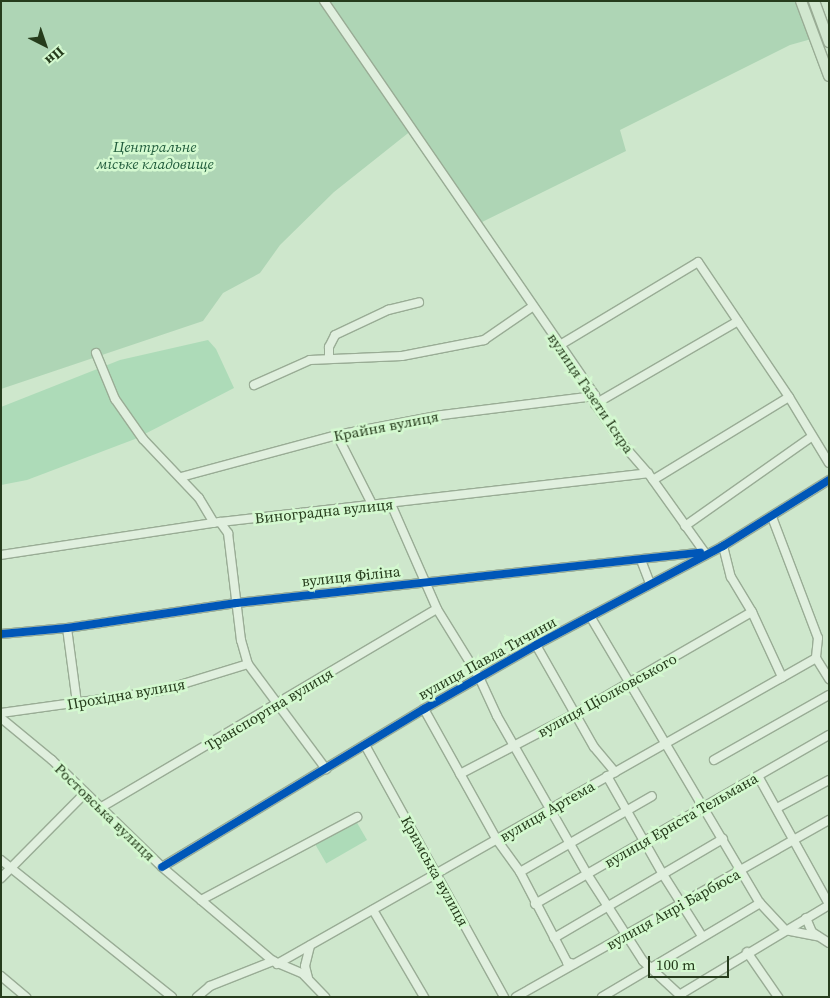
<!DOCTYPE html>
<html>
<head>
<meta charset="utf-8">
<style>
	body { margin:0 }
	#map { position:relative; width:830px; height:998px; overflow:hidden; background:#cee7cc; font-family:"Source Serif 4",serif }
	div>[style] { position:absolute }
	.green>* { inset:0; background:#addbb8; transform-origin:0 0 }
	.cemetery>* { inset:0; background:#aed5b5 }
	.roads { filter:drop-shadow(1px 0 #99ac95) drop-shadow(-1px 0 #99ac95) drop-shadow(0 1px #99ac95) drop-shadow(0 -1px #99ac95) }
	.minor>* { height:8px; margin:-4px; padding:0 4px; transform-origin:4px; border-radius:4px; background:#e0efde }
	.major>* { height:10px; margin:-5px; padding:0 5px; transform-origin:5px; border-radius:5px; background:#d1e7cf }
	.cycleway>* { height:8px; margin:-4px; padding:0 4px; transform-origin:4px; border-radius:4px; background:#0057b8 }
	span { translate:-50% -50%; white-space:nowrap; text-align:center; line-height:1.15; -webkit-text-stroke:5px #d4f9d0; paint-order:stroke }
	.park-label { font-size:15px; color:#205b3b; font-style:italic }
	.street-label { font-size:15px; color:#263c1c }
	.frame { position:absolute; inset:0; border:2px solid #263c1c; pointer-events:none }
	.north { position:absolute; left:20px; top:20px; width:50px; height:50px; -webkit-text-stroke:4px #d4f9d0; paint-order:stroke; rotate:139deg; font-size:14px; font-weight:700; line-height:20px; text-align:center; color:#263c1c }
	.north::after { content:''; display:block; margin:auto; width:18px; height:22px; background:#263c1c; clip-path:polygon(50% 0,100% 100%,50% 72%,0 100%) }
	.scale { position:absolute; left:648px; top:956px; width:81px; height:22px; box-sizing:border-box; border:2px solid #263c1c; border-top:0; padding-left:6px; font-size:15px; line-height:18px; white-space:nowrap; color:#263c1c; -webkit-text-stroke:4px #d4f9d0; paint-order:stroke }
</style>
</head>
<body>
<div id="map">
	<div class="green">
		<div style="clip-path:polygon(208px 340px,216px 349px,234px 388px,135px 439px,27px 480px,1px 485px,1px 407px,120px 360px)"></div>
		<div style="left:356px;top:821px;width:22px;height:47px;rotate:60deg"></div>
	</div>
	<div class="cemetery">
		<div style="clip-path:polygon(1px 1px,801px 1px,815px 38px,790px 45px,620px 130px,626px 151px,476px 225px,412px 130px,334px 192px,280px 245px,260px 273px,223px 293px,203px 321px,1px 389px)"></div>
	</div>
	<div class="roads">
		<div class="minor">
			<div style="left:324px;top:1px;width:479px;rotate:55.5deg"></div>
			<div style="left:595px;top:396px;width:8px;rotate:90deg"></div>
			<div style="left:595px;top:404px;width:54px;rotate:54.8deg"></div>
			<div style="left:626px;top:448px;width:33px;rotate:49deg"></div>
			<div style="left:648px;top:473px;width:98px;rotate:54.5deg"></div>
			<div style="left:560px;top:345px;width:161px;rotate:-31deg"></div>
			<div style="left:698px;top:262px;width:163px;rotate:56deg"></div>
			<div style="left:789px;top:397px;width:77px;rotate:58.8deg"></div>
			<div style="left:96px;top:353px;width:50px;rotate:67.6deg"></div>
			<div style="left:115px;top:399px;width:49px;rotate:55deg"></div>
			<div style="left:143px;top:439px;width:81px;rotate:46.5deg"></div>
			<div style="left:199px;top:498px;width:29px;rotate:59deg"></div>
			<div style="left:329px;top:358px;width:11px;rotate:-90deg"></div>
			<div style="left:329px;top:347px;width:13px;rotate:-63deg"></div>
			<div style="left:335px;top:335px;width:59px;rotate:-25.3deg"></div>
			<div style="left:388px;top:310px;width:32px;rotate:-14deg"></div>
			<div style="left:254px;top:385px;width:61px;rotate:-24.1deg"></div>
			<div style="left:310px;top:360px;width:92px;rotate:-2.5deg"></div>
			<div style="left:402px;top:356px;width:84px;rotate:-11deg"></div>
			<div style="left:484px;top:340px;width:58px;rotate:-34.5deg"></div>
			<div style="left:595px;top:404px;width:165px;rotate:-30.1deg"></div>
			<div style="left:337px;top:435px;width:80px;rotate:63.1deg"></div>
			<div style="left:181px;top:477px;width:162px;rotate:-15.1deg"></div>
			<div style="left:337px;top:435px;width:107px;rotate:-10.8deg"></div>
			<div style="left:442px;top:415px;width:154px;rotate:-7.1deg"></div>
			<div style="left:653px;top:480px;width:159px;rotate:-31.4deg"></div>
			<div style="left:391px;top:504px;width:115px;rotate:66.3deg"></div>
			<div style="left:437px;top:609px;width:80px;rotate:58.3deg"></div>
			<div style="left:479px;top:677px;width:43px;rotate:65.2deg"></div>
			<div style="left:497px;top:716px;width:182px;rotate:60.3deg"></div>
			<div style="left:587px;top:874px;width:103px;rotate:57.2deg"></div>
			<div style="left:643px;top:961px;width:53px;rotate:42.7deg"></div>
			<div style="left:772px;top:517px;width:129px;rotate:69.2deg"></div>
			<div style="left:818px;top:638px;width:20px;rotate:96deg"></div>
			<div style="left:220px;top:522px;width:14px;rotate:54deg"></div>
			<div style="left:228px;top:533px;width:108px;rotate:83.1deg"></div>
			<div style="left:241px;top:640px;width:25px;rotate:74deg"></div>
			<div style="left:248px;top:664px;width:131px;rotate:53.4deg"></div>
			<div style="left:685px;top:526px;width:154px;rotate:-35.2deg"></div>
			<div style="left:723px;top:546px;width:32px;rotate:76deg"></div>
			<div style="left:731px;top:577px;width:41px;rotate:59deg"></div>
			<div style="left:752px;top:612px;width:72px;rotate:65.2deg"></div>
			<div style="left:1px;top:555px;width:221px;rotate:-8.6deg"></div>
			<div style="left:220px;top:522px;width:431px;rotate:-6.5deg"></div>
			<div style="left:641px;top:560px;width:25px;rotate:69deg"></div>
			<div style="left:590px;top:616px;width:334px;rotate:59.4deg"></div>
			<div style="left:760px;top:903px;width:37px;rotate:47deg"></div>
			<div style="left:785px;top:930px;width:33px;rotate:11deg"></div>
			<div style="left:67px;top:628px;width:76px;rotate:82.4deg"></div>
			<div style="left:1px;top:634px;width:66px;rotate:-5.2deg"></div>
			<div style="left:67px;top:628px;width:171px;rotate:-8.4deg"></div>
			<div style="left:236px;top:603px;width:467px;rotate:-6.2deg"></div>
			<div style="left:536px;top:645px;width:117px;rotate:60.4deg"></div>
			<div style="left:594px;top:747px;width:33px;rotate:50deg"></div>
			<div style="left:816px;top:658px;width:25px;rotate:58deg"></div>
			<div style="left:424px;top:709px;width:150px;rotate:60.9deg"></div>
			<div style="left:497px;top:840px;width:39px;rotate:54deg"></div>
			<div style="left:520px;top:872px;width:102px;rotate:62.4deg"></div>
			<div style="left:567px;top:962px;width:7px;rotate:16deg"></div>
			<div style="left:1px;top:713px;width:161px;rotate:-7.9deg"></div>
			<div style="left:160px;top:691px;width:92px;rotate:-17.1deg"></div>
			<div style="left:1px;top:718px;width:66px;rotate:39.5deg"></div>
			<div style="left:52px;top:760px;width:153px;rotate:44.2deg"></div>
			<div style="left:162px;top:867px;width:145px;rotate:40.3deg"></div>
			<div style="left:273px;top:961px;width:33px;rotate:23deg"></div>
			<div style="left:303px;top:974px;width:32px;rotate:46deg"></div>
			<div style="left:365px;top:745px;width:288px;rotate:61.1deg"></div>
			<div style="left:714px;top:760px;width:132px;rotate:-29.5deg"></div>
			<div style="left:460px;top:774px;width:130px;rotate:-27.6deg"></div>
			<div style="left:575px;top:714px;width:204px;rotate:-30deg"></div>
			<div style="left:607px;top:776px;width:112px;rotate:60.4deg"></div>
			<div style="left:662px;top:873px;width:75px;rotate:57.6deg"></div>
			<div style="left:758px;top:776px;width:146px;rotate:61deg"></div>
			<div style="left:100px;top:808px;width:391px;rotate:-30.6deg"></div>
			<div style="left:777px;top:808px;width:59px;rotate:-28.3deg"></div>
			<div style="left:1px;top:860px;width:219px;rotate:38.7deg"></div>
			<div style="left:162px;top:867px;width:306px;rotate:-31.1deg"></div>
			<div style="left:424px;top:709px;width:129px;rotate:-29.7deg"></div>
			<div style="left:536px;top:645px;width:212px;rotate:-27.9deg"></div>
			<div style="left:723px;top:546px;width:125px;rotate:-31.9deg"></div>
			<div style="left:520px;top:872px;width:152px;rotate:-29.9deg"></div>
			<div style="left:1px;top:878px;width:120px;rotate:-45.3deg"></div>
			<div style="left:201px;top:900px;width:177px;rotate:-28deg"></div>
			<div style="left:535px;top:904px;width:339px;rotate:-29.9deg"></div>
			<div style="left:373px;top:910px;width:101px;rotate:59.6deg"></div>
			<div style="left:806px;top:918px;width:15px;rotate:67deg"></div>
			<div style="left:812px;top:932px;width:20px;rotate:33deg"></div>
			<div style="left:554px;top:938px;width:196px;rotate:-30.4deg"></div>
			<div style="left:747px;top:952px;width:55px;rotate:55.4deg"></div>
			<div style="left:277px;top:964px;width:620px;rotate:-29.58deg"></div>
			<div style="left:1px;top:976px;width:33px;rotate:40deg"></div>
			<div style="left:308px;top:978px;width:12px;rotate:-104deg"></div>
			<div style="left:305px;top:966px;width:21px;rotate:-76deg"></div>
			<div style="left:681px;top:994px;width:173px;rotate:-31deg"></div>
			<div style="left:197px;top:997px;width:17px;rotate:-40deg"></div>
			<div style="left:210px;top:986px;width:68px;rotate:-21.6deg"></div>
			<div style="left:516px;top:997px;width:360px;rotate:-29.5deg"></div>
			<div style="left:602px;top:997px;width:184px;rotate:-30.7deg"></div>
		</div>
		<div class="major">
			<div style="left:801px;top:1px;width:80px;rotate:69.5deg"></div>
			<div style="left:814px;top:1px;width:44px;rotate:69.9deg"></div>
		</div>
	</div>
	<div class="cycleway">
		<div style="left:1px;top:634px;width:66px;rotate:-5.2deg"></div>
		<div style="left:67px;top:628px;width:171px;rotate:-8.4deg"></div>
		<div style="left:236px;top:603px;width:467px;rotate:-6.2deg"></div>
		<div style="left:162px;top:867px;width:306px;rotate:-31.1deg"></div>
		<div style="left:424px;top:709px;width:129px;rotate:-29.7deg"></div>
		<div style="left:536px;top:645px;width:212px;rotate:-27.9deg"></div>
		<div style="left:723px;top:546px;width:125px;rotate:-31.9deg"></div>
	</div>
	<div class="park-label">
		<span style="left:155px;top:155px">Центральне<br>міське кладовище</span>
	</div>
	<div class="street-label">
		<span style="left:591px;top:393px;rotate:56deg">вулиця Газети Іскра</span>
		<span style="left:386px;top:426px;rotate:-11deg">Крайня вулиця</span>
		<span style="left:324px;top:511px;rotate:-6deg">Виноградна вулиця</span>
		<span style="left:351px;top:576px;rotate:-6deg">вулиця Філіна</span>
		<span style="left:487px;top:658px;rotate:-29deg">вулиця Павла Тичини</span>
		<span style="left:126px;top:694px;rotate:-10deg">Прохідна вулиця</span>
		<span style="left:607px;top:695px;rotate:-29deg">вулиця Ціолковського</span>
		<span style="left:269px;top:709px;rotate:-31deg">Транспортна вулиця</span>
		<span style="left:547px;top:811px;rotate:-30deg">вулиця Артема</span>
		<span style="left:105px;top:812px;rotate:44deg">Ростовська вулиця</span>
		<span style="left:681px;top:820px;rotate:-30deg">вулиця Ернста Тельмана</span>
		<span style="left:435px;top:871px;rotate:61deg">Кримська вулиця</span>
		<span style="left:673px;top:909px;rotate:-29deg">вулиця Анрі Барбюса</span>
	</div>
	<div class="frame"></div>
	<div class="north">Пн</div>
	<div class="scale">100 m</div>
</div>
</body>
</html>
